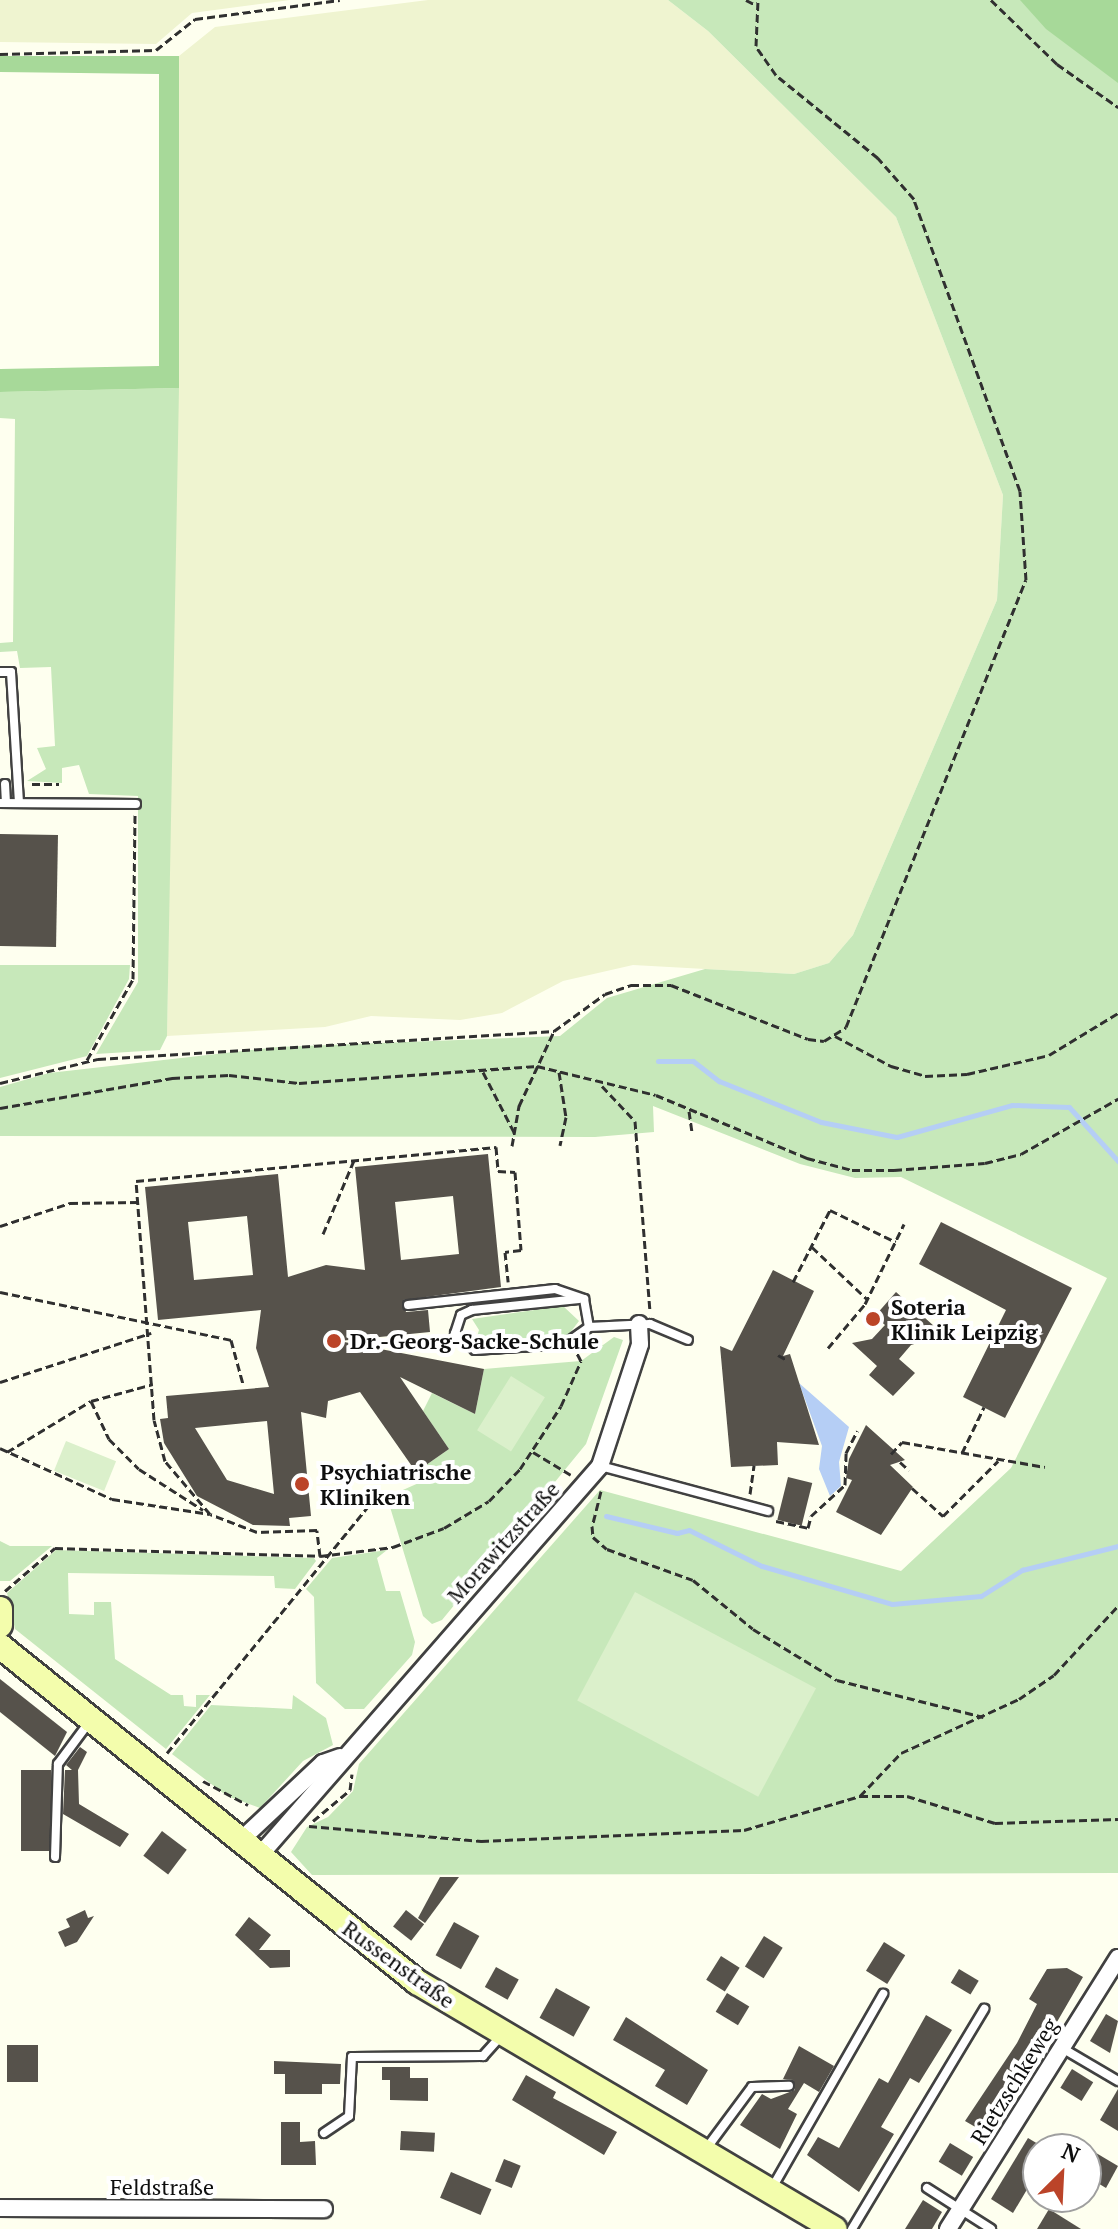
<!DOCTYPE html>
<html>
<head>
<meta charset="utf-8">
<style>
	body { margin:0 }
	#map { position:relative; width:1118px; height:2229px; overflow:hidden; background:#feffef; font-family:"PT Serif",serif }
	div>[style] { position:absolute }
	.farmland>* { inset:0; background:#eff4d0 }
	.green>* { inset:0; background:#c7e8ba }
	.forest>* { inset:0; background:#a7d999 }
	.pitch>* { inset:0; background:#dbf0cb; transform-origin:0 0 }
	.water>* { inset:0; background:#b5cef5 }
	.stream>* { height:5px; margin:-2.5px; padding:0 2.5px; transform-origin:2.5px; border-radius:2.5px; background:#b5cef5 }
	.building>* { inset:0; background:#56524b; transform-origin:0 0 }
	.path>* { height:3px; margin-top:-1.5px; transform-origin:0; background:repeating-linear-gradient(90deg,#303030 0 8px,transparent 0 12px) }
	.roads { filter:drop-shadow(2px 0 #414141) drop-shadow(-2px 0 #414141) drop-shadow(0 2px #414141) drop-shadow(0 -2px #414141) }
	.lane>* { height:8px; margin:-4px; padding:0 4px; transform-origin:4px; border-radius:4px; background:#fff }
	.street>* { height:16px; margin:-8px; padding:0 8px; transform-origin:8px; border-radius:8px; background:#fff }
	.secondary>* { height:24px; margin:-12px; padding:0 12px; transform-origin:12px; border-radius:12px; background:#f3fdac }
	.dots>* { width:22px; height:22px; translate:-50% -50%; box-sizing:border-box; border:4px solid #fff; border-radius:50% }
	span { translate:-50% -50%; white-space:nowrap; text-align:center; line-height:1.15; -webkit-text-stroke:8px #fff; paint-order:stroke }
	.poi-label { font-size:22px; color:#0e0e0e; font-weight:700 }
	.left { translate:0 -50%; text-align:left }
	.street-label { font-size:22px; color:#0e0e0e }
	.north { position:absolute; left:1022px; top:2133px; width:80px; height:80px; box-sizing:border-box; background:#fff; border:2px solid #9f9f9f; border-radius:50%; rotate:24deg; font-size:22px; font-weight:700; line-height:32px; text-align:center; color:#0e0e0e }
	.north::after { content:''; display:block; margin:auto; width:28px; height:36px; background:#bb4429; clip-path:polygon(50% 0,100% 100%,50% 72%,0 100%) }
</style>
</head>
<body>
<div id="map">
	<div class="farmland">
		<div style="clip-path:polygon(0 0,290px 0,192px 13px,156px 44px,0 42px)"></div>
		<div style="clip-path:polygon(428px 0,668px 0,708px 31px,896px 217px,1003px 495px,997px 600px,853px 935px,829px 963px,794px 974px,633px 965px,563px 981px,502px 1013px,460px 1020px,371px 1016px,325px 1027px,167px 1036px,179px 56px,215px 27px)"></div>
	</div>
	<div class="green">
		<div style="clip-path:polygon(668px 0,1118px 0,1118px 1873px,312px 1875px,291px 1852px,307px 1827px,328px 1817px,353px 1791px,359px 1764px,600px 1490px,901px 1571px,1011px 1468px,1107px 1278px,901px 1177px,855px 1178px,800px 1164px,653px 1106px,654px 1132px,595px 1137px,0 1136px,0 1087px,49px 1073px,278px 1047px,560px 1036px,607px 998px,705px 969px,794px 974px,829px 963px,853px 935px,997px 600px,1003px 495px,896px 217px,708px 31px)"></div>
		<div style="clip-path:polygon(179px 388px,167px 1036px,160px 1050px,96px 1054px,138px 982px,138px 796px,89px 794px,79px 765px,62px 768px,62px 783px,27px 781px,46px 769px,37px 748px,55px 746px,51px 667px,20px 668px,17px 651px,0 652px,0 643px,13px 642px,15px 419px,0 418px,0 392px)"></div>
		<div style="clip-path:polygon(0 965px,130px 965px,129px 979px,87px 1056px,0 1078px)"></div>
		<div style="clip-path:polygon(563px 1306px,579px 1321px,566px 1338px,475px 1343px,479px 1330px,472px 1319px)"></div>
		<div style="clip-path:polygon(614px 1337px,623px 1340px,586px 1444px,442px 1620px,432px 1624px,423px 1616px,387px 1497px,421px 1482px,416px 1472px,449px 1449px,423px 1411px,432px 1393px,475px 1414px,484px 1369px,581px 1361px)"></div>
		<div style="clip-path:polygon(0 1541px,10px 1546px,52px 1546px,10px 1581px,0 1581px)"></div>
		<div style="clip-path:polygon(56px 1550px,314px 1558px,316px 1561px,295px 1589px,275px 1588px,274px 1576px,68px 1573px,69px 1614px,94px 1615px,94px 1602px,111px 1602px,115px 1659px,171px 1695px,183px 1695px,184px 1706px,196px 1707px,196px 1695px,210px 1695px,166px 1749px,15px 1629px,7px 1593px)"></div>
		<div style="clip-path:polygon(387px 1550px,377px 1558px,386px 1591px,400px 1591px,415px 1642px,412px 1655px,364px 1709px,345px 1709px,316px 1683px,314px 1597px,306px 1589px,332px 1558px)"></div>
		<div style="clip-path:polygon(293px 1695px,326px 1718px,333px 1745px,303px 1761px,260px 1808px,227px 1796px,172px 1754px,211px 1705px,292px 1709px)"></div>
	</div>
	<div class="forest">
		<div style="clip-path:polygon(1020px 0,1118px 0,1118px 83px,1046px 29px)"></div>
		<div style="clip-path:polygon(0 56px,179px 56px,179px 388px,0 392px,0 369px,159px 366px,159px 74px,0 72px)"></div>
	</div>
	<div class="pitch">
		<div style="left:511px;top:1376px;width:40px;height:64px;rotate:32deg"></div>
		<div style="left:66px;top:1441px;width:54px;height:32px;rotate:22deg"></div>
		<div style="left:635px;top:1592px;width:205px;height:123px;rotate:28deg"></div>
	</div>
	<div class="water">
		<div style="clip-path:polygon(799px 1383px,849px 1427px,839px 1462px,841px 1486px,830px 1496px,819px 1469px,822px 1446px)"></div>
	</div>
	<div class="stream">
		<div style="left:658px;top:1061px;width:35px"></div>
		<div style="left:693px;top:1061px;width:33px;rotate:38deg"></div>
		<div style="left:719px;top:1081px;width:110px;rotate:21.9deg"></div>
		<div style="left:821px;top:1122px;width:77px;rotate:11.2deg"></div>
		<div style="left:897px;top:1137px;width:119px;rotate:-15.5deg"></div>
		<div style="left:1012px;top:1105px;width:57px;rotate:2deg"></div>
		<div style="left:1069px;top:1107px;width:73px;rotate:47.8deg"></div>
		<div style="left:606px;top:1516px;width:73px;rotate:13.5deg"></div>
		<div style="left:677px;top:1533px;width:12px;rotate:-14deg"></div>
		<div style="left:689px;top:1530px;width:81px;rotate:26.3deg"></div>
		<div style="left:762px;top:1566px;width:135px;rotate:16.3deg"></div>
		<div style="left:892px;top:1604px;width:89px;rotate:-5.1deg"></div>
		<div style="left:981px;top:1596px;width:49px;rotate:-32.4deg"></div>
		<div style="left:1022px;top:1570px;width:99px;rotate:-14deg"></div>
	</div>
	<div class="building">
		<div style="left:0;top:834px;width:58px;height:112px;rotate:1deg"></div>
		<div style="clip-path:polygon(evenodd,488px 1154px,501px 1287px,403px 1300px,406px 1312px,428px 1310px,430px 1332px,339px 1341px,484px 1369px,475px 1414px,400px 1377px,449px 1449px,416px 1472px,360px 1392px,328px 1401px,326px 1418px,301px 1412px,311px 1516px,289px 1518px,290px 1526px,253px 1525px,197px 1496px,164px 1443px,160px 1419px,168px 1418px,166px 1396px,269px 1387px,256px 1348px,261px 1310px,158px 1320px,145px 1187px,278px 1174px,288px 1277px,326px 1265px,365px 1270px,355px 1167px,488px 1154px,453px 1196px,459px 1254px,401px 1260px,395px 1202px,453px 1196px,488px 1154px,247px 1216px,253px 1275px,194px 1280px,188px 1222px,247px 1216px,488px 1154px,267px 1421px,274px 1494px,227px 1480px,195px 1428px,267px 1421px)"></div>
		<div style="clip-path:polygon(941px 1222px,1072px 1288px,1005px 1418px,963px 1397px,1006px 1310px,919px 1264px)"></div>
		<div style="clip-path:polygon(773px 1270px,814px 1291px,783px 1356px,790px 1354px,819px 1445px,777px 1442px,778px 1465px,731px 1467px,720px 1346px,732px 1351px)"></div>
		<div style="clip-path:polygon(896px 1292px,944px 1335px,911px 1345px,899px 1359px,915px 1373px,893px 1396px,869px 1375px,877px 1366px,852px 1343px,872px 1339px,885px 1325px,875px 1316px)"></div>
		<div style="clip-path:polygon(866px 1425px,905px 1460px,890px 1465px,913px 1487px,881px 1535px,836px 1512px,852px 1480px,846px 1478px,849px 1459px)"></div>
		<div style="left:788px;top:1477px;width:25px;height:44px;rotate:14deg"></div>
		<div style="clip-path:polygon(0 1679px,67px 1732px,55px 1756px,0 1712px)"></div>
		<div style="clip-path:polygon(80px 1747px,87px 1752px,78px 1770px,79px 1804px,129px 1834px,120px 1847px,63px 1814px,65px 1770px,72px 1770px,66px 1765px)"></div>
		<div style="left:21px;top:1770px;width:30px;height:81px"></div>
		<div style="left:162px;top:1831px;width:31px;height:31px;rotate:37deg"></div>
		<div style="clip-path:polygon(440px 1877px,459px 1877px,425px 1923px,418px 1918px)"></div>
		<div style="clip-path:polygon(85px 1910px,88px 1918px,94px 1916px,77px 1942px,65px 1947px,58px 1932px,70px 1927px,66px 1919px)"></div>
		<div style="left:406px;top:1910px;width:23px;height:21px;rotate:38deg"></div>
		<div style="clip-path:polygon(249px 1917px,271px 1935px,259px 1950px,290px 1950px,290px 1967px,270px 1968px,235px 1935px)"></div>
		<div style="left:454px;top:1922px;width:29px;height:38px;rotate:29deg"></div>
		<div style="left:764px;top:1936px;width:22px;height:36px;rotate:32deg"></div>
		<div style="left:884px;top:1942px;width:25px;height:34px;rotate:32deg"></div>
		<div style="left:721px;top:1956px;width:22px;height:28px;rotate:32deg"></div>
		<div style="left:496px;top:1967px;width:26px;height:23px;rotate:29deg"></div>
		<div style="clip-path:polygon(1067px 1968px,1083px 1977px,1017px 2091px,1011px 2087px,984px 2132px,965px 2121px,1017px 2043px,1037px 2004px,1029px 1999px,1047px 1969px)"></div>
		<div style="left:959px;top:1969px;width:23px;height:16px;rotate:31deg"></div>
		<div style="left:556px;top:1988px;width:39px;height:34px;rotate:29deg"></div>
		<div style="left:727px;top:1993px;width:26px;height:22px;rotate:31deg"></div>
		<div style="clip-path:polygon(1106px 2014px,1118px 2021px,1110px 2053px,1090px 2041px)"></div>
		<div style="clip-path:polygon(926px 2015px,952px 2030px,919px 2083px,910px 2078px,881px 2127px,894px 2134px,859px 2192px,807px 2155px,818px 2137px,839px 2148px,879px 2078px,888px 2083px)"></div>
		<div style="clip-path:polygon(626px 2017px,708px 2070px,687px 2105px,655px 2086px,665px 2070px,613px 2040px)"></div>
		<div style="left:7px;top:2045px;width:31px;height:37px"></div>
		<div style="clip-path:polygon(799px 2046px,834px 2066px,819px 2092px,804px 2083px,788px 2109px,797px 2114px,780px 2149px,740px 2125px,762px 2094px,771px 2099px,795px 2090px,793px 2080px,783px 2079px)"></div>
		<div style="clip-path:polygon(274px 2061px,341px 2064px,340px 2084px,322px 2084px,322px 2094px,285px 2094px,285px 2074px,274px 2074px)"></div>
		<div style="clip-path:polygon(382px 2067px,410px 2067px,410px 2078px,428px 2078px,428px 2101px,390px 2100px,390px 2080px,382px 2080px)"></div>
		<div style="left:1072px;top:2069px;width:25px;height:22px;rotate:32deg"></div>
		<div style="clip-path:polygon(526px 2075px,556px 2092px,553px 2098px,617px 2132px,604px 2155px,512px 2100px)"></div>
		<div style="clip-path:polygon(1118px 2089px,1118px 2131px,1100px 2120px)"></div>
		<div style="clip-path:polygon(281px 2122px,300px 2122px,300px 2142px,315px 2141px,316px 2165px,281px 2165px)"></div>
		<div style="left:401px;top:2131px;width:34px;height:19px;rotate:3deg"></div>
		<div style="clip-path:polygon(1028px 2138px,1038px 2144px,1038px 2171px,1013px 2213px,991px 2199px)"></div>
		<div style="left:950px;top:2143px;width:27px;height:22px;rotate:31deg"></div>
		<div style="clip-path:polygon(1086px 2147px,1118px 2166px,1106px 2188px,1086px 2176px)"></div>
		<div style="left:504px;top:2159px;width:18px;height:24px;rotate:22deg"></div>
		<div style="left:451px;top:2172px;width:44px;height:28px;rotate:23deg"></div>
		<div style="clip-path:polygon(923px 2200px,942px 2212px,932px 2229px,905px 2229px)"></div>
		<div style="clip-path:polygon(1049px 2209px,1081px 2229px,1037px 2229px)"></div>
	</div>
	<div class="path">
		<div style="left:746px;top:0;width:11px;rotate:27deg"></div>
		<div style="left:991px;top:0;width:92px;rotate:44.1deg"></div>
		<div style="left:1057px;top:64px;width:75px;rotate:35.2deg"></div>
		<div style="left:0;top:54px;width:156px;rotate:-1.5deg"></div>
		<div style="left:156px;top:50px;width:50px;rotate:-38.5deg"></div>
		<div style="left:195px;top:19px;width:146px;rotate:-7.5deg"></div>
		<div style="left:32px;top:784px;width:27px"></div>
		<div style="left:835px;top:1036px;width:64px;rotate:28.2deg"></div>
		<div style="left:891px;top:1066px;width:35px;rotate:16deg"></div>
		<div style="left:925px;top:1076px;width:42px;rotate:-2.7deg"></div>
		<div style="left:967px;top:1074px;width:84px;rotate:-13deg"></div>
		<div style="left:1049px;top:1055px;width:81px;rotate:-31.3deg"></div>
		<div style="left:87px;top:1060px;width:93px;rotate:-60.4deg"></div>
		<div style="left:133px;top:979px;width:164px;rotate:-89.3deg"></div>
		<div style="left:483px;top:1072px;width:68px;rotate:62.7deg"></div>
		<div style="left:559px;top:1072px;width:46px;rotate:81.2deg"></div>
		<div style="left:566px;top:1117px;width:29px;rotate:102deg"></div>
		<div style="left:0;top:1083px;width:101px;rotate:-13.8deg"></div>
		<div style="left:98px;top:1059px;width:457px;rotate:-3.5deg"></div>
		<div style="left:602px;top:1086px;width:48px;rotate:46.7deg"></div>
		<div style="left:635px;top:1121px;width:192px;rotate:85.5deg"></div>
		<div style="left:0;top:1108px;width:175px;rotate:-9.9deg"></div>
		<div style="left:172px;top:1078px;width:57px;rotate:-3deg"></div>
		<div style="left:229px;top:1075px;width:70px;rotate:6.5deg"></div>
		<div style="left:299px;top:1083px;width:239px;rotate:-4.1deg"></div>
		<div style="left:537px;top:1066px;width:122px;rotate:13.7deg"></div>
		<div style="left:656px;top:1095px;width:164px;rotate:22.6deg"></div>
		<div style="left:807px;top:1158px;width:47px;rotate:14.9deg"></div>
		<div style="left:852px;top:1170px;width:42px"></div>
		<div style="left:894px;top:1170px;width:91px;rotate:-4.4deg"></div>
		<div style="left:985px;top:1163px;width:37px;rotate:-14deg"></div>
		<div style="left:1021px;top:1154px;width:112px;rotate:-29.6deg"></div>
		<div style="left:689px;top:1111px;width:22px;rotate:82deg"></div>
		<div style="left:512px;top:1146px;width:41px;rotate:-80.1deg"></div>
		<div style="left:519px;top:1106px;width:83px;rotate:-65deg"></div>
		<div style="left:554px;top:1031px;width:63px;rotate:-36deg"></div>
		<div style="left:605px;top:994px;width:28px;rotate:-19deg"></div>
		<div style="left:631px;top:985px;width:40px"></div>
		<div style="left:671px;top:985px;width:147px;rotate:21.5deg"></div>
		<div style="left:808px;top:1039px;width:16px;rotate:7deg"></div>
		<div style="left:824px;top:1041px;width:26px;rotate:-32deg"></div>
		<div style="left:846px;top:1027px;width:482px;rotate:-68.1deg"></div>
		<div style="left:1026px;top:580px;width:89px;rotate:-93.9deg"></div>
		<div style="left:1020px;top:491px;width:311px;rotate:-110deg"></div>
		<div style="left:914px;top:199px;width:55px;rotate:-131.3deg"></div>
		<div style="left:878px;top:158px;width:132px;rotate:-140.9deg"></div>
		<div style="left:776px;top:75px;width:35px;rotate:-125deg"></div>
		<div style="left:756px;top:46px;width:46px;rotate:-87.5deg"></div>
		<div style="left:0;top:1226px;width:74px;rotate:-18.2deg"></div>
		<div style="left:70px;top:1203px;width:68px;rotate:-0.8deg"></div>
		<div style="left:323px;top:1234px;width:82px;rotate:-67.2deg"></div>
		<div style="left:812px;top:1247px;width:76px;rotate:43.4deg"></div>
		<div style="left:793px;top:1282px;width:81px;rotate:-62.8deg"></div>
		<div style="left:830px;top:1210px;width:73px;rotate:25.9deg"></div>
		<div style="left:0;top:1292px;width:236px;rotate:11.7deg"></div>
		<div style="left:231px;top:1340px;width:46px;rotate:74.7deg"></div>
		<div style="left:828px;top:1348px;width:57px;rotate:-49.9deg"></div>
		<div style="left:865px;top:1304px;width:89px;rotate:-64deg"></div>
		<div style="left:778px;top:1355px;width:10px;rotate:29deg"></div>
		<div style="left:0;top:1382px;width:159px;rotate:-18deg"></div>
		<div style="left:91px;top:1401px;width:42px;rotate:64.7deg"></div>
		<div style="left:109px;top:1439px;width:42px;rotate:45deg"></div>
		<div style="left:139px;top:1469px;width:76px;rotate:32.6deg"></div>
		<div style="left:0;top:1448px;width:123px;rotate:24.5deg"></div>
		<div style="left:112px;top:1499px;width:99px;rotate:8.7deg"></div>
		<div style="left:7px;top:1452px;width:98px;rotate:-31.3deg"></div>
		<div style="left:91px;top:1401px;width:64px;rotate:-15.3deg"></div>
		<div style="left:533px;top:1452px;width:44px;rotate:31.2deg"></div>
		<div style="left:962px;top:1453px;width:51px;rotate:-64.4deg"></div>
		<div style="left:891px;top:1454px;width:16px;rotate:-47deg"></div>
		<div style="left:902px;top:1442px;width:145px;rotate:9.9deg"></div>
		<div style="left:900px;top:1462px;width:12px;rotate:42deg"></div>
		<div style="left:912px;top:1488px;width:42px;rotate:42.1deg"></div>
		<div style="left:943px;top:1516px;width:78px;rotate:-45deg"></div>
		<div style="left:601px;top:1491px;width:36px;rotate:104deg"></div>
		<div style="left:592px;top:1526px;width:11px;rotate:85deg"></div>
		<div style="left:593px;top:1537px;width:18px;rotate:41deg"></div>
		<div style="left:607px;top:1549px;width:91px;rotate:19.8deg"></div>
		<div style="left:693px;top:1580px;width:77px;rotate:39.2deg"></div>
		<div style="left:753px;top:1629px;width:98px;rotate:31.3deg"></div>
		<div style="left:837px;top:1680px;width:151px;rotate:14.2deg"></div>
		<div style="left:750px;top:1494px;width:29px;rotate:-82deg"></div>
		<div style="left:776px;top:1521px;width:33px;rotate:12deg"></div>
		<div style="left:808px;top:1528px;width:12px;rotate:-76deg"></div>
		<div style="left:811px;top:1516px;width:46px;rotate:-42.4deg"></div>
		<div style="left:845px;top:1485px;width:32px;rotate:-88deg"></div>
		<div style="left:846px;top:1453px;width:25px;rotate:-63deg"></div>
		<div style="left:320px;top:1556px;width:74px;rotate:-7deg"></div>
		<div style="left:393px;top:1547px;width:54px;rotate:-20.4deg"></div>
		<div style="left:444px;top:1528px;width:52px;rotate:-31deg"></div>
		<div style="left:489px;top:1501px;width:45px;rotate:-45.9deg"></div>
		<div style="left:520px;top:1469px;width:75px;rotate:-56.9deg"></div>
		<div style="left:561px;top:1406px;width:49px;rotate:-66deg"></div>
		<div style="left:581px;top:1361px;width:11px;rotate:-117deg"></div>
		<div style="left:5px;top:1591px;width:66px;rotate:-40.7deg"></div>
		<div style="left:55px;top:1548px;width:265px;rotate:1.7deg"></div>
		<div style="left:320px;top:1556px;width:26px;rotate:-97deg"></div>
		<div style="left:317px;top:1530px;width:60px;rotate:178.1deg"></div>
		<div style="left:257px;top:1532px;width:50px;rotate:-159deg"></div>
		<div style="left:210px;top:1514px;width:70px;rotate:-130.3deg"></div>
		<div style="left:165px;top:1461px;width:42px;rotate:-105deg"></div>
		<div style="left:154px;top:1420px;width:240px;rotate:-94.3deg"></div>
		<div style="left:136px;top:1181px;width:362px;rotate:-5.4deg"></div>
		<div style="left:496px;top:1147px;width:24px;rotate:85deg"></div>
		<div style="left:498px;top:1171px;width:17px;rotate:3deg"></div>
		<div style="left:515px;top:1172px;width:78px;rotate:85.6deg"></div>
		<div style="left:521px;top:1250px;width:16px;rotate:173deg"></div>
		<div style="left:505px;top:1252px;width:30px;rotate:84deg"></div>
		<div style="left:167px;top:1753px;width:334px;rotate:-50.8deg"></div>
		<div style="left:203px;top:1781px;width:51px;rotate:28.1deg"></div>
		<div style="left:860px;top:1796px;width:59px;rotate:-46.4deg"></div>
		<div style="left:901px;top:1753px;width:130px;rotate:-24.6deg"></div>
		<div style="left:1019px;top:1699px;width:42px;rotate:-34.4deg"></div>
		<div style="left:1054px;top:1675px;width:94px;rotate:-47.2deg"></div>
		<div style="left:313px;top:1821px;width:48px;rotate:-40deg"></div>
		<div style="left:350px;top:1790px;width:16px;rotate:-83deg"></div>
		<div style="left:309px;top:1826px;width:173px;rotate:5deg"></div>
		<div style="left:481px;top:1841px;width:263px;rotate:-2.4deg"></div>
		<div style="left:744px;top:1830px;width:121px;rotate:-16.3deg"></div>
		<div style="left:860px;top:1796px;width:47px"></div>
		<div style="left:907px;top:1796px;width:92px;rotate:17.1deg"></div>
		<div style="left:995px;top:1823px;width:123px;rotate:-1.9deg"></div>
	</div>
	<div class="roads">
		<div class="lane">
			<div style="left:0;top:672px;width:11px"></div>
			<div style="left:11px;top:672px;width:131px;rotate:86.5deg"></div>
			<div style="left:5px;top:784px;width:19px;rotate:87deg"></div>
			<div style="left:0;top:803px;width:136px;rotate:0.4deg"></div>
			<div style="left:579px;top:1299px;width:108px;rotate:174.1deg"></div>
			<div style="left:472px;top:1310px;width:12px;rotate:156deg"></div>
			<div style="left:461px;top:1315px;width:19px;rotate:108deg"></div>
			<div style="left:455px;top:1333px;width:26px;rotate:40deg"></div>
			<div style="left:475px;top:1350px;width:90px;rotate:-3.8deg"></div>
			<div style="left:565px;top:1344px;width:29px;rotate:-35deg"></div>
			<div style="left:408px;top:1305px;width:148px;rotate:-6.2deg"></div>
			<div style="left:555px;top:1289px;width:31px;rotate:19deg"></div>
			<div style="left:584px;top:1299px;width:28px;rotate:80deg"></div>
			<div style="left:589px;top:1327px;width:61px;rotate:-2.8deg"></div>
			<div style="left:650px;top:1324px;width:41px;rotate:22.8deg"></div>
			<div style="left:600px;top:1466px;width:174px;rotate:15deg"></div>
			<div style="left:55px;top:1857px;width:93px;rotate:-88.2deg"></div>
			<div style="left:58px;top:1764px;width:54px;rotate:-53.3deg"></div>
			<div style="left:1062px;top:2048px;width:65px;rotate:30.5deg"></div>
			<div style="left:324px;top:2133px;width:30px;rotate:-34deg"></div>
			<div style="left:349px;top:2116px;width:59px;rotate:-87.1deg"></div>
			<div style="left:352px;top:2057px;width:131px;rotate:-0.4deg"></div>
			<div style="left:483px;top:2056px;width:28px;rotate:-48deg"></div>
			<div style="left:706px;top:2149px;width:77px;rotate:-53.4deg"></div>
			<div style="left:752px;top:2087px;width:37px;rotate:-2deg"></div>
			<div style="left:772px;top:2188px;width:224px;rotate:-60.2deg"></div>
			<div style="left:927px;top:2188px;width:76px;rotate:32.6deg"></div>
			<div style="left:852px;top:2229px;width:257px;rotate:-59deg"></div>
		</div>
		<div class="street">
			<div style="left:242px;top:1839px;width:111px;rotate:-43.2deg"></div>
			<div style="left:323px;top:1763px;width:18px;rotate:-19deg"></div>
			<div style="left:261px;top:1854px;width:515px;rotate:-48.86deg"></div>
			<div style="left:600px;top:1466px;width:128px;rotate:-71.8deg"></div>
			<div style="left:640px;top:1344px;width:20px;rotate:-93deg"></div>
			<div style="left:0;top:2208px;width:324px;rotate:0.2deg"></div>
			<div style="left:948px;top:2229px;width:320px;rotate:-57.9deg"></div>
		</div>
		<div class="secondary">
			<div style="left:0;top:1609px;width:16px;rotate:90deg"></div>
			<div style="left:0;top:1646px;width:536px;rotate:38.86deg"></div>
			<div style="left:417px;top:1982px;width:485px;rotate:30.6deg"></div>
		</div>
	</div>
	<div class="dots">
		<div style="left:873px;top:1319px;background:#bb4429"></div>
		<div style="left:334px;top:1341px;background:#bb4429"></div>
		<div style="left:302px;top:1484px;background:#bb4429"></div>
	</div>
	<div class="poi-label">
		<span class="left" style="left:891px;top:1319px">Soteria<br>Klinik Leipzig</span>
		<span class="left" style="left:350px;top:1341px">Dr.-Georg-Sacke-Schule</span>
		<span class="left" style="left:320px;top:1484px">Psychiatrische<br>Kliniken</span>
	</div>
	<div class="street-label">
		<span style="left:503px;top:1542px;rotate:-48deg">Morawitzstraße</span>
		<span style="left:399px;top:1964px;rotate:36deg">Russenstraße</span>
		<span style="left:1014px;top:2081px;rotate:-58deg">Rietzschkeweg</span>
		<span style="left:162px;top:2187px">Feldstraße</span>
	</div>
	<div class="north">N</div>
</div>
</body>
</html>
